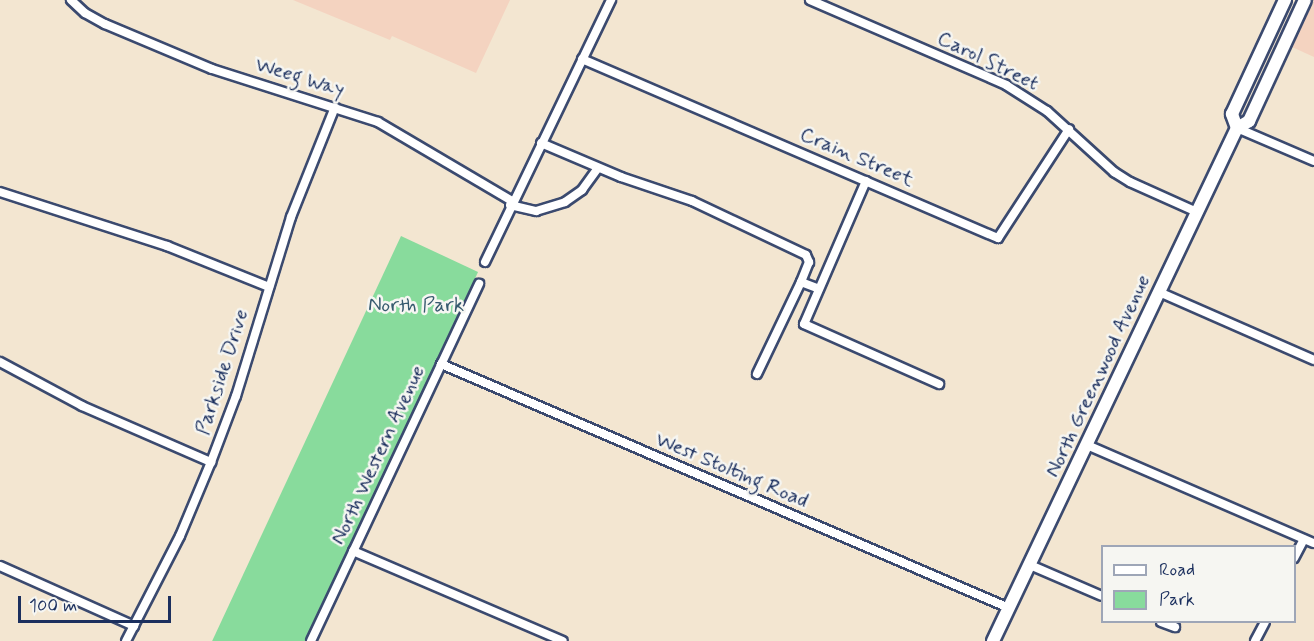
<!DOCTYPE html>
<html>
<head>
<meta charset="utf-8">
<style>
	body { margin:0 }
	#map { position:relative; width:1314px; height:641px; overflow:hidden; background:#f3e6d1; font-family:Mynerve,sans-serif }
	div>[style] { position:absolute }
	.built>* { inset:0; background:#f4d3c0 }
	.green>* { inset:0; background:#88db9c; transform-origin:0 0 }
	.roads { filter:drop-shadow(2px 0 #3b4a6f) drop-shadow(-2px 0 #3b4a6f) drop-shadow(0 2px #3b4a6f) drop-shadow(0 -2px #3b4a6f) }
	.street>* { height:8px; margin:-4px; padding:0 4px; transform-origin:4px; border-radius:4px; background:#fff }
	.secondary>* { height:12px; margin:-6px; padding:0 6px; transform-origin:6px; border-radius:6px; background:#fff }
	span { translate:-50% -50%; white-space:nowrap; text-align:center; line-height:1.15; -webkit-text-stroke:5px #f6f6f2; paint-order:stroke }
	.street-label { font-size:21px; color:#1b2f5e }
	.park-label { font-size:21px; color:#365a6e }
	.legend { position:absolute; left:1101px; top:545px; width:195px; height:78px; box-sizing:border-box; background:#f6f6f2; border:2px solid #9ea6b7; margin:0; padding:8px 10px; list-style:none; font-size:18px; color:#1b2f5e }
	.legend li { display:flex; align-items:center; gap:12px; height:30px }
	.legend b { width:30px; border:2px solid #9ea6b7 }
	.scale { position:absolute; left:18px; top:596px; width:153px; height:27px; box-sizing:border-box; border:3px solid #1b2f5e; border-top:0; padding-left:8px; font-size:18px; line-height:21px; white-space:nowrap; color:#1b2f5e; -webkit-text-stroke:4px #f6f6f2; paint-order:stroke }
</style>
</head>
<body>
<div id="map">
	<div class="built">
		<div style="clip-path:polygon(293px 0,510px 0,476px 73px,392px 36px,390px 40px)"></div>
		<div style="clip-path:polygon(1313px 0,1314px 0,1314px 57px,1292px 47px)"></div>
	</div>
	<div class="green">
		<div style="left:401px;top:236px;width:85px;height:447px;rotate:25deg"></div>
	</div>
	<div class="roads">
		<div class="street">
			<div style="left:71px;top:0;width:19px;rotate:43deg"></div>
			<div style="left:85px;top:13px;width:23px;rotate:29deg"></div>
			<div style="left:105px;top:24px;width:116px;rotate:22.8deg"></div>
			<div style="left:212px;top:69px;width:174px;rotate:17.7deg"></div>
			<div style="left:378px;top:122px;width:156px;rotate:30.5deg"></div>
			<div style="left:810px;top:0;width:214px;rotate:23.4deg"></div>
			<div style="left:1006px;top:85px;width:49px;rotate:32.4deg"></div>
			<div style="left:1047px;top:111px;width:91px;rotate:42.3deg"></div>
			<div style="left:1114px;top:172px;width:19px;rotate:32deg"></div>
			<div style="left:1130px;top:182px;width:73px;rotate:24.1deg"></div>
			<div style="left:582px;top:59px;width:453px;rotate:23.3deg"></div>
			<div style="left:998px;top:238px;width:130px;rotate:-56.9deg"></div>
			<div style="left:1237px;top:128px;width:84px;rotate:23.2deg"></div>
			<div style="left:541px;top:143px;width:87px;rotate:23deg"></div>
			<div style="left:621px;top:177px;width:75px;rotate:18.7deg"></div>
			<div style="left:692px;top:201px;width:126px;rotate:25.3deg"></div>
			<div style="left:806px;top:255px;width:8px;rotate:67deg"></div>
			<div style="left:809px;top:262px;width:22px;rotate:112deg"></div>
			<div style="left:801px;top:282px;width:102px;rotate:115.6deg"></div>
			<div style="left:866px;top:181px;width:156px;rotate:113.4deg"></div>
			<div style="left:804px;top:324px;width:148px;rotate:24deg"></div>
			<div style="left:0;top:192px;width:176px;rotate:17.9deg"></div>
			<div style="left:167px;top:246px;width:110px;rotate:21.9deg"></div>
			<div style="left:510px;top:205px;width:27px;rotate:13deg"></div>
			<div style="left:536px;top:211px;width:30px;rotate:-17deg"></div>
			<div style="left:565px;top:202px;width:21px;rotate:-35deg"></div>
			<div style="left:582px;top:190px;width:27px;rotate:-54deg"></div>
			<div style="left:485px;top:262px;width:291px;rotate:-64.3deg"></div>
			<div style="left:801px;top:282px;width:19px;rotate:21deg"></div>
			<div style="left:1159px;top:292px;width:169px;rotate:23.7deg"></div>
			<div style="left:0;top:362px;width:93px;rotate:28.2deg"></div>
			<div style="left:82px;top:406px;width:141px;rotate:23.5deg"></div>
			<div style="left:441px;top:364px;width:618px;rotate:23.25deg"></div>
			<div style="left:1087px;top:445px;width:247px;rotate:23.4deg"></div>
			<div style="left:353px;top:551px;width:228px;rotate:23.2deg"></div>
			<div style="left:1294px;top:558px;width:21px;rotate:-62deg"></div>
			<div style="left:1030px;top:565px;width:78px;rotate:23.3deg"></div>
			<div style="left:0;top:566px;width:147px;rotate:24.1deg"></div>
			<div style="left:1161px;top:622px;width:15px;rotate:20deg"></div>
			<div style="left:126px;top:641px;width:118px;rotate:-62.8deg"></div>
			<div style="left:180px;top:536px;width:80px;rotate:-67.3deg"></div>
			<div style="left:211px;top:462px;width:71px;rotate:-69.3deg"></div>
			<div style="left:236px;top:396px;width:187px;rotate:-72.9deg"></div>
			<div style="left:291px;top:217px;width:118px;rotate:-68.2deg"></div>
			<div style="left:311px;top:641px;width:395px;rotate:-64.8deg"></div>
			<div style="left:1255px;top:641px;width:21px;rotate:-62deg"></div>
		</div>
		<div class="secondary">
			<div style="left:1237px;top:128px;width:15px;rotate:-110deg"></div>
			<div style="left:1232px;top:114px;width:126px;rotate:-65.1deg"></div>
			<div style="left:993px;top:641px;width:568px;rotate:-64.56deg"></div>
			<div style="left:1237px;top:128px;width:14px;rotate:-30deg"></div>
			<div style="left:1249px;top:121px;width:133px;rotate:-65.2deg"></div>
		</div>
	</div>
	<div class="street-label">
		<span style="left:988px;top:61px;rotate:26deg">Carol Street</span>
		<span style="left:300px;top:77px;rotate:17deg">Weeg Way</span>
		<span style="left:857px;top:157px;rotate:23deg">Crain Street</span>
		<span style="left:222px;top:372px;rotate:-72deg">Parkside Drive</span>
		<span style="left:1098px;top:376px;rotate:-65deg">North Greenwood Avenue</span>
		<span style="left:378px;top:455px;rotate:-65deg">North Western Avenue</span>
		<span style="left:732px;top:470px;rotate:23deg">West Stolting Road</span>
	</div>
	<div class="park-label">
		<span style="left:416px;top:305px">North Park</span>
	</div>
	<ul class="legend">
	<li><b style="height:8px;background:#fff"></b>Road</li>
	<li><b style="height:16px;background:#88db9c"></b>Park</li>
	</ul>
	<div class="scale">100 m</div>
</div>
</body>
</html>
